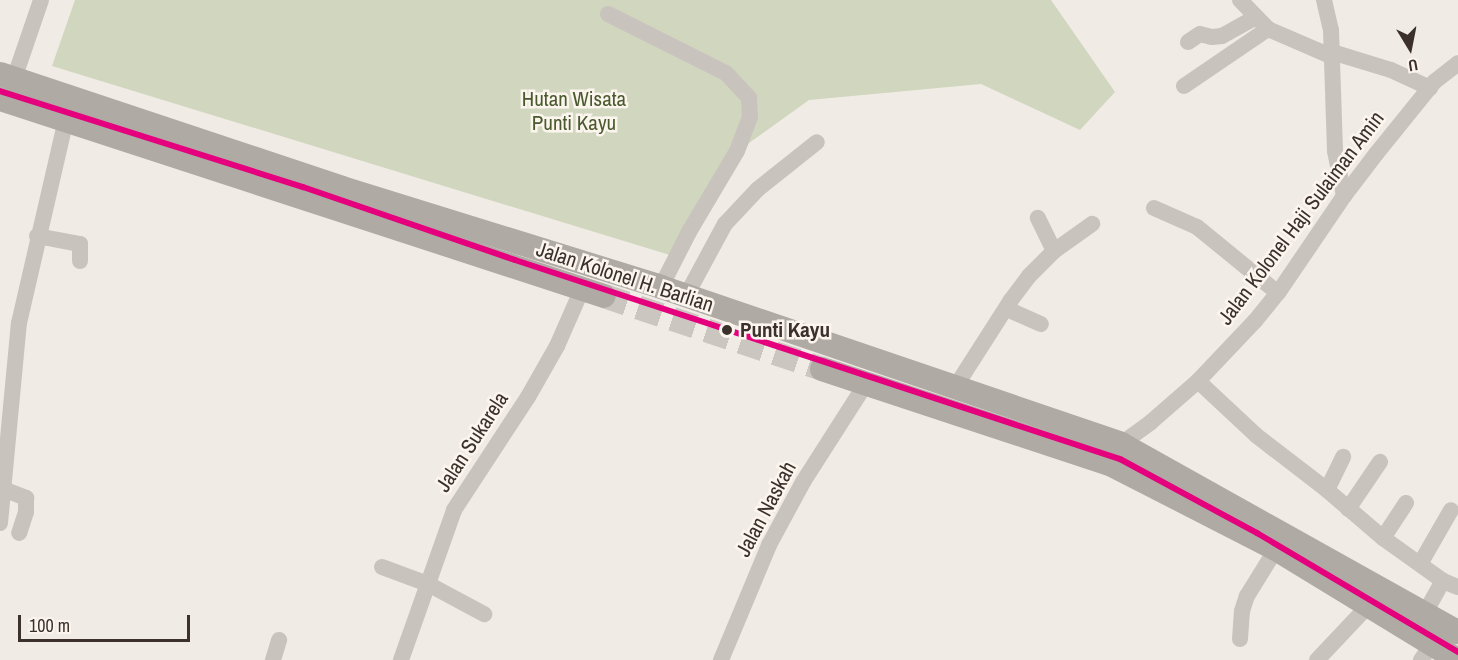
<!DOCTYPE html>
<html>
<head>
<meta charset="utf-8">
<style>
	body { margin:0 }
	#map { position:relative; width:1458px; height:660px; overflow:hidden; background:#f0ebe5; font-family:"Archivo Narrow",sans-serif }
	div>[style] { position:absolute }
	.green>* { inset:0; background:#d1d6bf }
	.highway-tunnel>* { height:24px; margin-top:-12px; transform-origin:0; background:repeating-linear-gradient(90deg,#ccc6c0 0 24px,transparent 0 36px) }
	.minor>* { height:16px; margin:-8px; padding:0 8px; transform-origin:8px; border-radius:8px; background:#c9c3be }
	.highway>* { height:24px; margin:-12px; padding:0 12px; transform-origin:12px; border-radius:12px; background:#afaaa4 }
	.rail-1>* { height:6px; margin:-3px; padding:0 3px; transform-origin:3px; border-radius:3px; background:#e5007d }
	.dots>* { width:16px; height:16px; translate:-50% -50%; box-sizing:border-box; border:3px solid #fbf5ee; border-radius:50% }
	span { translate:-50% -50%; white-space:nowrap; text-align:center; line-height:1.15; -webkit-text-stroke:5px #fbf5ee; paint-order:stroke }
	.park-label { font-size:21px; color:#4a5a2e }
	.street-label { font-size:21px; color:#3b302b }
	.stop-label { font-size:21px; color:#3b302b; font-weight:700 }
	.left { translate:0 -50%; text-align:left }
	.north { position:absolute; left:1380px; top:18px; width:60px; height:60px; -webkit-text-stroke:4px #fbf5ee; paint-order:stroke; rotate:170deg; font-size:16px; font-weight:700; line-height:24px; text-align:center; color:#3b302b }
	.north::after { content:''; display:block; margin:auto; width:21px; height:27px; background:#3b302b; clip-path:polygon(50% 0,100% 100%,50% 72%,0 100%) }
	.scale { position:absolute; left:18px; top:615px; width:172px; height:27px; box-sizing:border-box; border:3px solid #3b302b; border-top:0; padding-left:8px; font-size:18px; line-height:21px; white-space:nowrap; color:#3b302b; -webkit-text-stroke:4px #fbf5ee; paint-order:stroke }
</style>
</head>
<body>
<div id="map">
	<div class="green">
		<div style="clip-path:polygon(75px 0,1051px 0,1115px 92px,1080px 130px,981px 84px,809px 100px,749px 143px,673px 256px,52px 66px)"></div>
	</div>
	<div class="highway-tunnel">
		<div style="left:604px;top:296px;width:230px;rotate:18.5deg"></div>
	</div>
	<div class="minor">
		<div style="left:1240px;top:0;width:40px;rotate:46deg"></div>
		<div style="left:1268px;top:29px;width:71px;rotate:23.3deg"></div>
		<div style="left:1324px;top:0;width:31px;rotate:77deg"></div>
		<div style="left:1331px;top:30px;width:121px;rotate:88.1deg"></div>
		<div style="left:1335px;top:151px;width:46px;rotate:78.7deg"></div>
		<div style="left:608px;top:14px;width:132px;rotate:26.6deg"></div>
		<div style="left:726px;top:73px;width:34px;rotate:47deg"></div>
		<div style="left:749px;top:98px;width:19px;rotate:87deg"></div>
		<div style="left:750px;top:117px;width:36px;rotate:111deg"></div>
		<div style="left:737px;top:151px;width:94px;rotate:120.7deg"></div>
		<div style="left:689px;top:232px;width:62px;rotate:117deg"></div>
		<div style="left:1188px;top:42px;width:14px;rotate:-34deg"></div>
		<div style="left:1200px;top:34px;width:12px;rotate:14deg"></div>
		<div style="left:1212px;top:37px;width:10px;rotate:-6deg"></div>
		<div style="left:1222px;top:36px;width:39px;rotate:-29deg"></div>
		<div style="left:1332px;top:52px;width:62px;rotate:17deg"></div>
		<div style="left:1391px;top:70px;width:43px;rotate:24.8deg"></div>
		<div style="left:14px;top:79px;width:83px;rotate:-71.1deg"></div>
		<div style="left:1184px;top:86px;width:102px;rotate:-34.2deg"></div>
		<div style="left:1154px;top:208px;width:47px;rotate:23.8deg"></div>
		<div style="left:1197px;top:227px;width:104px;rotate:39.2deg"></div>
		<div style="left:37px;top:236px;width:44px;rotate:10.5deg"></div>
		<div style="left:80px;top:244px;width:17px;rotate:90deg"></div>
		<div style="left:1054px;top:251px;width:47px;rotate:-35.4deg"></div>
		<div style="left:686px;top:296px;width:82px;rotate:-61.6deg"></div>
		<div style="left:725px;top:224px;width:48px;rotate:-46.7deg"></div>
		<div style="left:758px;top:189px;width:75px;rotate:-38.5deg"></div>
		<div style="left:1007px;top:309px;width:37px;rotate:24deg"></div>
		<div style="left:1198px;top:381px;width:81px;rotate:43deg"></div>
		<div style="left:1257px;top:436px;width:88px;rotate:37.6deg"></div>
		<div style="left:1327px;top:490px;width:74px;rotate:40.6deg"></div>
		<div style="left:1383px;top:538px;width:74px;rotate:35.6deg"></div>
		<div style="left:954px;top:389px;width:106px;rotate:-57.4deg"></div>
		<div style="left:1011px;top:300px;width:30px;rotate:-53deg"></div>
		<div style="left:1029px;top:276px;width:35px;rotate:-45deg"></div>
		<div style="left:1054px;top:251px;width:37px;rotate:-116deg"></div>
		<div style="left:1121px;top:444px;width:37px;rotate:-36deg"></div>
		<div style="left:1151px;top:422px;width:62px;rotate:-41.1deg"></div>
		<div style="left:1198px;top:381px;width:83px;rotate:-46.5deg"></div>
		<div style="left:1255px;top:321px;width:36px;rotate:-51deg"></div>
		<div style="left:1278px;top:293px;width:117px;rotate:-55.8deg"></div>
		<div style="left:1344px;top:196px;width:53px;rotate:-52.7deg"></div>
		<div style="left:1376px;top:154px;width:92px;rotate:-51.1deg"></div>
		<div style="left:1434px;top:82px;width:31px;rotate:-38deg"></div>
		<div style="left:3px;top:489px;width:25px;rotate:21deg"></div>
		<div style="left:26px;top:498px;width:14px;rotate:90deg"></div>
		<div style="left:26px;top:512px;width:22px;rotate:108deg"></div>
		<div style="left:1327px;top:490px;width:37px;rotate:-64deg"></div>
		<div style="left:1348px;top:509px;width:57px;rotate:-55.8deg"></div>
		<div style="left:0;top:523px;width:201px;rotate:-84.6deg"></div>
		<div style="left:19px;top:323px;width:209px;rotate:-77deg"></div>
		<div style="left:1383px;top:538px;width:42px;rotate:-56.7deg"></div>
		<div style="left:1420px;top:564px;width:62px;rotate:-60.1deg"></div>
		<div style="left:382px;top:567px;width:49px;rotate:20.3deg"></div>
		<div style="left:428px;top:584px;width:64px;rotate:28.2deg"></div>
		<div style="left:1425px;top:613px;width:37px;rotate:-61deg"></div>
		<div style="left:1443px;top:581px;width:16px;rotate:22deg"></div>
		<div style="left:1240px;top:639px;width:28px;rotate:-86deg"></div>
		<div style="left:1242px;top:611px;width:16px;rotate:-72deg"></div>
		<div style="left:1247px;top:596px;width:55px;rotate:-58.3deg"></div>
		<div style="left:273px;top:660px;width:21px;rotate:-73deg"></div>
		<div style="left:401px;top:660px;width:159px;rotate:-70.5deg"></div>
		<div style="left:454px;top:510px;width:135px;rotate:-56.8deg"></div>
		<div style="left:528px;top:397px;width:59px;rotate:-60.4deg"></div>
		<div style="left:557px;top:346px;width:62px;rotate:-66.3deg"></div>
		<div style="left:721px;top:660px;width:125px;rotate:-67.3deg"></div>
		<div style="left:769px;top:545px;width:72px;rotate:-61.6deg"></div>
		<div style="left:803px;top:482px;width:115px;rotate:-57.4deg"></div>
		<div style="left:1317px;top:660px;width:76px;rotate:-46.6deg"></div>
		<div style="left:1421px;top:660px;width:19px;rotate:-55deg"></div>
	</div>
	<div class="highway">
		<div style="left:0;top:74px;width:360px;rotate:18.4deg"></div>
		<div style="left:342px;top:188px;width:334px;rotate:17.2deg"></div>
		<div style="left:661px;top:287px;width:486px;rotate:18.8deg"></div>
		<div style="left:1121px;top:444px;width:386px;rotate:29.2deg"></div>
		<div style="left:0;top:99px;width:635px;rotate:18.06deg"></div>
		<div style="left:822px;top:369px;width:303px;rotate:18.3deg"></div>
		<div style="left:1110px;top:464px;width:186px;rotate:27.1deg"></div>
		<div style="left:1276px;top:549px;width:213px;rotate:31.4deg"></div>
	</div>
	<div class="rail-1">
		<div style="left:0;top:91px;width:318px;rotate:17.6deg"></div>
		<div style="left:303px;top:187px;width:224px;rotate:19deg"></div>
		<div style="left:515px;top:260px;width:637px;rotate:18.21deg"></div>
		<div style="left:1120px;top:459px;width:156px;rotate:28.4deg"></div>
		<div style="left:1257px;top:533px;width:234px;rotate:30.6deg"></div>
	</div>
	<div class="dots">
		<div style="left:727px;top:330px;background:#3b302b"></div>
	</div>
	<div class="park-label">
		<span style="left:574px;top:111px">Hutan Wisata<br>Punti Kayu</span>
	</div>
	<div class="street-label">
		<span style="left:1301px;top:218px;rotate:-53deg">Jalan Kolonel Haji Sulaiman Amin</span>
		<span style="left:625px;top:277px;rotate:18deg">Jalan Kolonel H. Barlian</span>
		<span style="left:472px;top:442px;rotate:-57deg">Jalan Sukarela</span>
		<span style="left:766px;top:509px;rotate:-62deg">Jalan Naskah</span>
	</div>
	<div class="stop-label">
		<span class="left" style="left:740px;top:330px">Punti Kayu</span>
	</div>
	<div class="north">U</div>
	<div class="scale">100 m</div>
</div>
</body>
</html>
